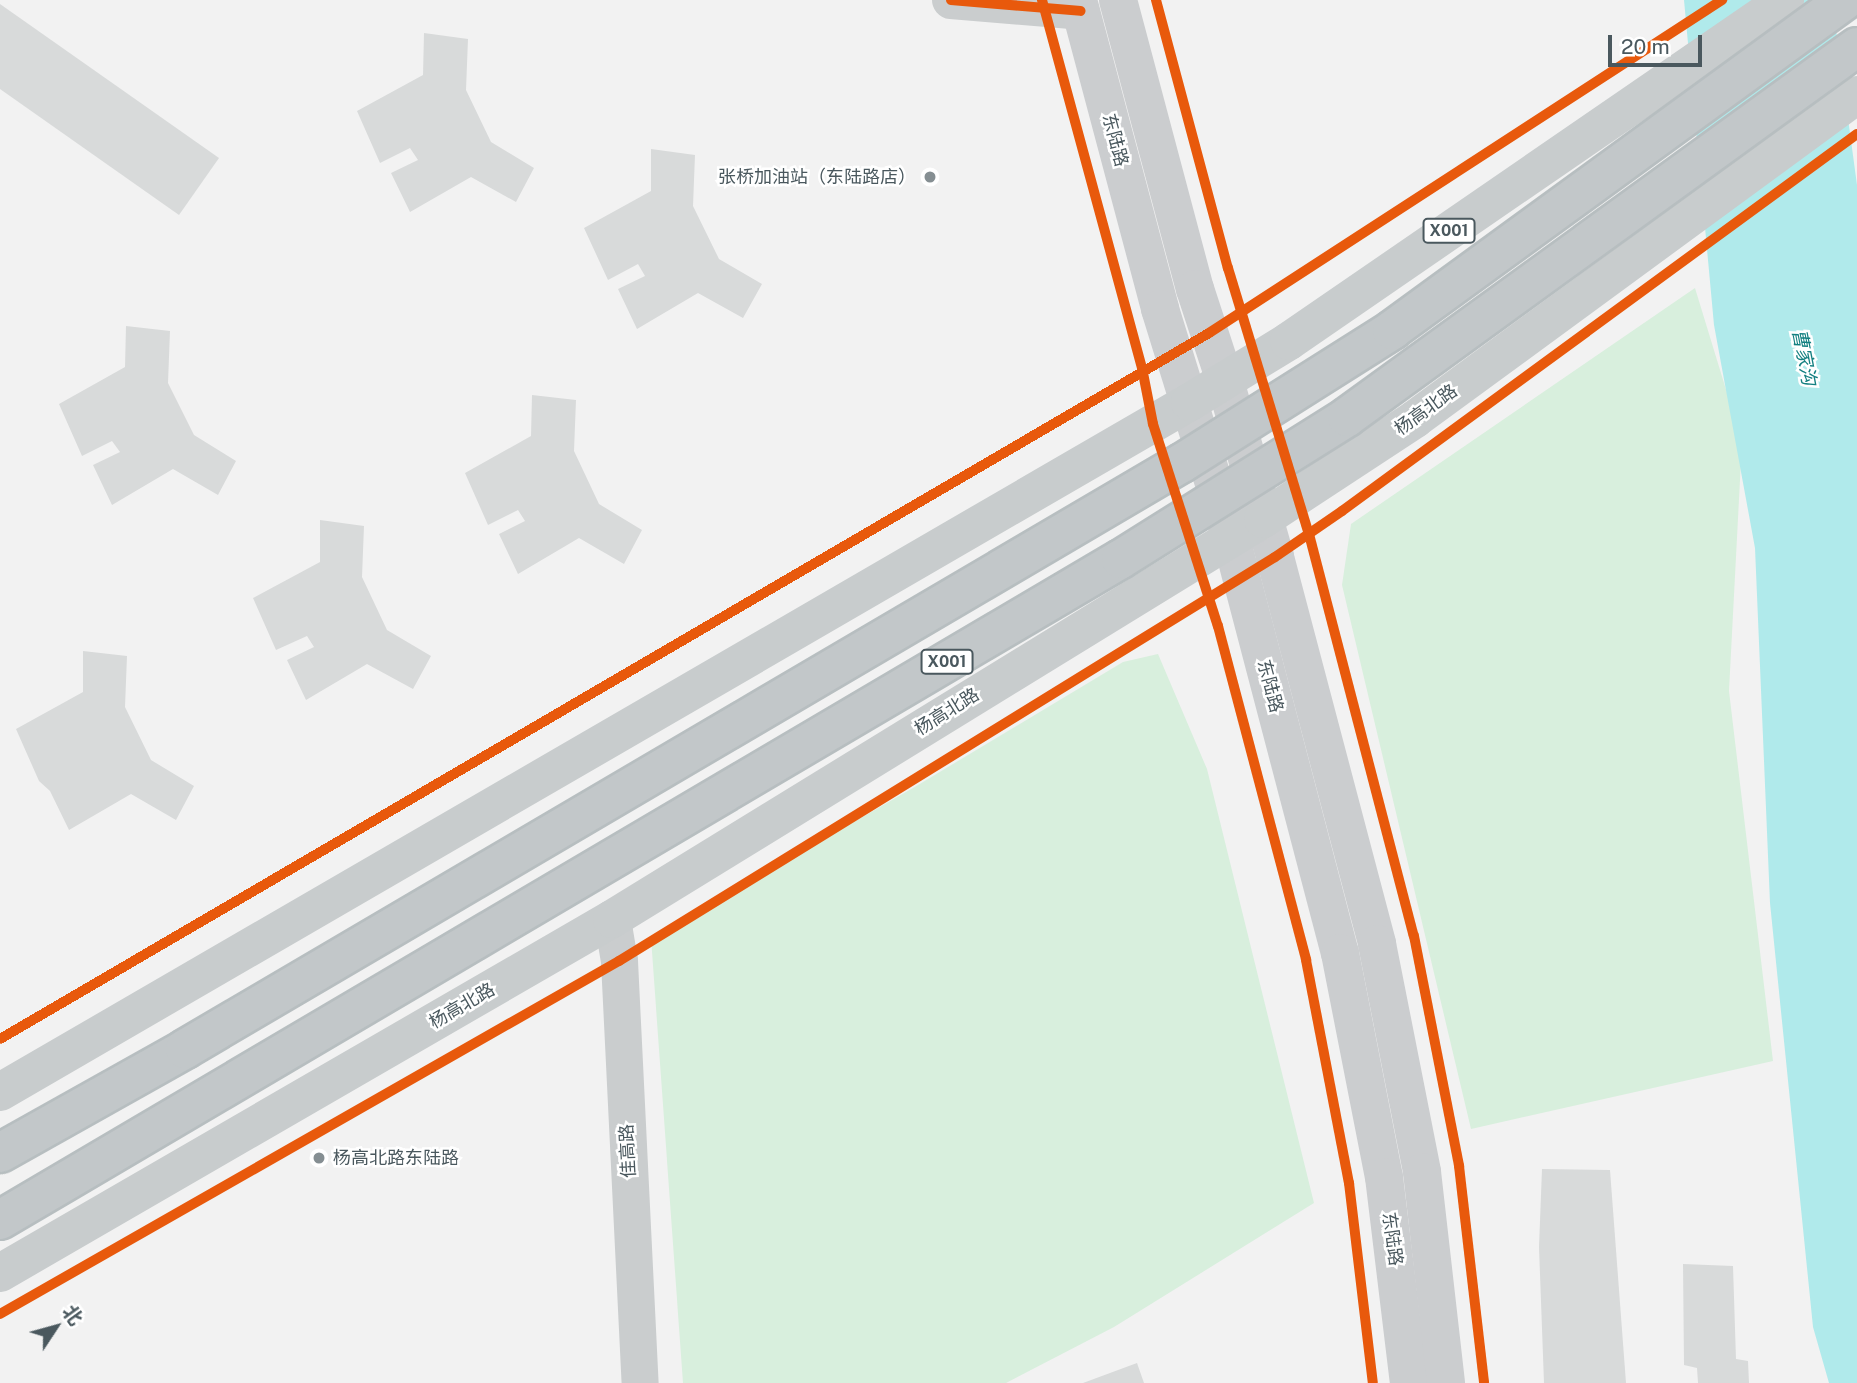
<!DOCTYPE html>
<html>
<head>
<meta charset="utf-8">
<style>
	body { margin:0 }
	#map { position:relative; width:1857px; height:1383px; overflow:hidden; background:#f2f2f2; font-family:"Public Sans","Noto Sans SC",sans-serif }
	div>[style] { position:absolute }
	.green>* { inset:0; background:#d8efdd }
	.water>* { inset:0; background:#b0eaeb }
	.building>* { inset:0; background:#d8dada }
	.minor>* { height:37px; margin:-18.5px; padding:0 18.5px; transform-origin:18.5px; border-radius:18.5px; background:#cacdce }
	.tertiary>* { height:38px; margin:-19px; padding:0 19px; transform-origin:19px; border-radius:19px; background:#cacdce }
	.secondary>* { height:38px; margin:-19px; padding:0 19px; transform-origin:19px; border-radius:19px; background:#cbcdcf }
	.primary>* { height:38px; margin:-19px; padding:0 19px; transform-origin:19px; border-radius:19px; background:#c8cccd }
	.bridges { filter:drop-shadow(2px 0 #b7bec0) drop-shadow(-2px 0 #b7bec0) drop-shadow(0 2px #b7bec0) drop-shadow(0 -2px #b7bec0) }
	.trunk-bridge>* { height:38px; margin:-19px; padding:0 19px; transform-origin:19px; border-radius:19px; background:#c2c7c9 }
	.cycleway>* { height:10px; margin:-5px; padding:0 5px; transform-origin:5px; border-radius:5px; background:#e8590c }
	.dots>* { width:19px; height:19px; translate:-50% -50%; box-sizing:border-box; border:4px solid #fff; border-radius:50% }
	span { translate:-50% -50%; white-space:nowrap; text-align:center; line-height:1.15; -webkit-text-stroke:5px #fff; paint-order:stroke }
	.shield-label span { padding:2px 5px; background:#fff; border:2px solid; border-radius:5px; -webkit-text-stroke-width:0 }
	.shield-label { font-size:16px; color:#4a585e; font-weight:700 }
	.street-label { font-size:18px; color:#4a585e }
	.poi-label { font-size:18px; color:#4a585e }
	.right { translate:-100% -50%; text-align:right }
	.left { translate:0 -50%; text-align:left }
	.water-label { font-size:19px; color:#148081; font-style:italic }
	.north { position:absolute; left:21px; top:1292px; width:70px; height:70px; -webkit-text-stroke:5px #fff; paint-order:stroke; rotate:54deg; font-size:19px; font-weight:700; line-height:28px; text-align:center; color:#4a585e }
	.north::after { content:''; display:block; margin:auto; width:24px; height:32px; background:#4a585e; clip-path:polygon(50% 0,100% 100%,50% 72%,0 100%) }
	.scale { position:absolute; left:1608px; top:35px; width:94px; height:32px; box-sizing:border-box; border:4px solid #4a585e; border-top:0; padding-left:9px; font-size:21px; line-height:24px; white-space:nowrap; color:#4a585e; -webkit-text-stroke:5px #fff; paint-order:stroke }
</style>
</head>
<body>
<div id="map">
	<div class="green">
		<div style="clip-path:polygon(1695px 288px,1742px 442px,1729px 691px,1773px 1061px,1471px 1129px,1342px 585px,1351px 524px)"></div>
		<div style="clip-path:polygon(1158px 654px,1207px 769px,1314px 1203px,1114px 1327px,1006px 1383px,683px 1383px,651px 938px,913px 788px,1123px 662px)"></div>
	</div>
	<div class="water">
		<div style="clip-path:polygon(1684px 0,1832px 0,1857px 185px,1857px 1383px,1829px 1383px,1813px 1327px,1770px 903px,1755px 548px,1714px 325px)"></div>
	</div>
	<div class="building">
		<div style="clip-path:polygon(0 4px,219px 158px,179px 215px,0 89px)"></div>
		<div style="clip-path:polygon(424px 33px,468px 39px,466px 90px,491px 142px,534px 168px,516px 202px,471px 177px,410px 212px,391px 173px,418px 160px,410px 148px,380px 163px,357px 111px,423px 75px)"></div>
		<div style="clip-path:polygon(651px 149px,695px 155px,693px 206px,719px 259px,762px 284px,743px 318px,698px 293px,637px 329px,618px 289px,645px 276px,638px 264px,608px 280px,584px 228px,651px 191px)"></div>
		<div style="clip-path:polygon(126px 326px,170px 331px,168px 383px,194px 435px,236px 461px,218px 495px,173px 469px,112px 505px,93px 465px,120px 452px,112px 441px,82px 456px,59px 404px,125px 367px)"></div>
		<div style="clip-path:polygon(532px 395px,576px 400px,574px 451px,599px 504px,642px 530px,624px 564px,579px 538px,518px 574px,499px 534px,525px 521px,518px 510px,488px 525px,465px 473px,531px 436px)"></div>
		<div style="clip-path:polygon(320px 520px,364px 526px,362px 577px,387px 630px,431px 656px,413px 689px,367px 664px,306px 700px,287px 660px,314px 647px,307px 636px,276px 650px,253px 598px,320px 562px)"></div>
		<div style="clip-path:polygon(83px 651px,127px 656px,125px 707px,151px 760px,194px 786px,176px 820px,131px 794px,69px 830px,50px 791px,39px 781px,16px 729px,83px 692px)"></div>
		<div style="clip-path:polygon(1542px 1169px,1610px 1170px,1626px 1383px,1544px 1383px,1539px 1247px)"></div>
		<div style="clip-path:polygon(1683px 1264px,1733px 1266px,1736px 1359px,1748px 1361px,1749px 1383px,1698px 1383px,1697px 1368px,1684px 1365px)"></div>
		<div style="clip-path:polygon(1137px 1363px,1144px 1383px,1083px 1383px)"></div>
	</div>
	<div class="minor">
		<div style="left:612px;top:919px;width:43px;rotate:80.5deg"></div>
		<div style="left:619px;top:961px;width:423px;rotate:87.2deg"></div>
	</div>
	<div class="tertiary">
		<div style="left:951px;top:0;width:130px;rotate:4.8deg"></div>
	</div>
	<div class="secondary">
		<div style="left:1078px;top:0;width:320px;rotate:75.1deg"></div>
		<div style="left:1160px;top:309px;width:240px;rotate:72.8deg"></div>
		<div style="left:1231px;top:538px;width:429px;rotate:75.3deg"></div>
		<div style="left:1340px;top:953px;width:228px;rotate:78.9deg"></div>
		<div style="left:1384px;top:1177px;width:208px;rotate:83.1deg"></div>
		<div style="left:1118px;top:0;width:299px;rotate:75.1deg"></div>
		<div style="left:1195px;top:289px;width:97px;rotate:71.9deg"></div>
		<div style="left:1225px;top:381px;width:183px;rotate:74.1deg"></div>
		<div style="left:1275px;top:557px;width:400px;rotate:75.2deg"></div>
		<div style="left:1377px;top:944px;width:232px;rotate:78.8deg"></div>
		<div style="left:1422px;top:1172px;width:212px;rotate:83.5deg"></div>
	</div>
	<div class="primary">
		<div style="left:0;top:1092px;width:1376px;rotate:-30.11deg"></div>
		<div style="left:1190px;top:402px;width:116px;rotate:-31.6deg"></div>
		<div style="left:1289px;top:341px;width:602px;rotate:-34.51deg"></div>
		<div style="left:0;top:1273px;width:707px;rotate:-30.05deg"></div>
		<div style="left:612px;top:919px;width:764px;rotate:-31.57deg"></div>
		<div style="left:1263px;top:519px;width:182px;rotate:-33.3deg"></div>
		<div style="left:1415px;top:419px;width:548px;rotate:-36.24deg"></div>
	</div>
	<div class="bridges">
		<div class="trunk-bridge">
			<div style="left:0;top:1153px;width:212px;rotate:-29.3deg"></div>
			<div style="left:185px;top:1049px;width:1156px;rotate:-30.45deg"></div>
			<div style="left:1182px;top:463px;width:249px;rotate:-32.3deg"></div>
			<div style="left:1392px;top:330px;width:560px;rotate:-36.07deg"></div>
			<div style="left:0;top:1220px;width:1301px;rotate:-30.53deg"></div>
			<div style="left:1121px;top:559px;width:267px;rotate:-32.1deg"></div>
			<div style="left:1347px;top:417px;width:630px;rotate:-35.96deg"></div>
		</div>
	</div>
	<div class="cycleway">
		<div style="left:951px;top:0;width:130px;rotate:4.8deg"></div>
		<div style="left:1042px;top:0;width:386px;rotate:74.8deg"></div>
		<div style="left:1143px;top:373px;width:52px;rotate:78.9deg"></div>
		<div style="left:1153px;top:424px;width:212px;rotate:72.2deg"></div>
		<div style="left:1218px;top:626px;width:345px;rotate:75.2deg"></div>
		<div style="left:1306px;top:960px;width:227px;rotate:79.1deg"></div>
		<div style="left:1349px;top:1183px;width:201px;rotate:83.2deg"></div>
		<div style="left:1156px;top:0;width:278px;rotate:75deg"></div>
		<div style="left:1228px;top:268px;width:278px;rotate:73.1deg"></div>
		<div style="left:1309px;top:534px;width:415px;rotate:75.4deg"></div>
		<div style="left:1414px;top:936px;width:234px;rotate:78.9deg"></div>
		<div style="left:1459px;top:1166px;width:218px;rotate:83.4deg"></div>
		<div style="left:0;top:1039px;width:1400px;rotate:-30.28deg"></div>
		<div style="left:1209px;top:333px;width:612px;rotate:-32.99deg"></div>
		<div style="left:0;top:1314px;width:713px;rotate:-29.7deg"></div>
		<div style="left:619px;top:961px;width:770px;rotate:-31.63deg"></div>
		<div style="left:1275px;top:557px;width:81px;rotate:-34.5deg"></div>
		<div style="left:1342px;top:511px;width:638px;rotate:-36.21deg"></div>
	</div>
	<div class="dots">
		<div style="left:930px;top:177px;background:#858e92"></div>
		<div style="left:319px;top:1158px;background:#858e92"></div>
	</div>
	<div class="shield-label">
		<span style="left:1449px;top:231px">X001</span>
		<span style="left:947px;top:662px">X001</span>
	</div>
	<div class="street-label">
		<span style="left:1115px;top:140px;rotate:75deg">东陆路</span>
		<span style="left:1426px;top:410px;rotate:-36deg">杨高北路</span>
		<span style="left:1270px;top:686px;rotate:75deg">东陆路</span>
		<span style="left:947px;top:712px;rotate:-32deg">杨高北路</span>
		<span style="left:462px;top:1006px;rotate:-30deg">杨高北路</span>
		<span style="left:628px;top:1151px;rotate:-93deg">佳高路</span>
		<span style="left:1392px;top:1239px;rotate:82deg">东陆路</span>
	</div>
	<div class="poi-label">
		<span class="right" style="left:916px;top:177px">张桥加油站（东陆路店）</span>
		<span class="left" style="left:333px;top:1158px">杨高北路东陆路</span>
	</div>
	<div class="water-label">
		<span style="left:1804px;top:357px;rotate:79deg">曹家沟</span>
	</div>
	<div class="north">北</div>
	<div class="scale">20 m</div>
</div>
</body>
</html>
